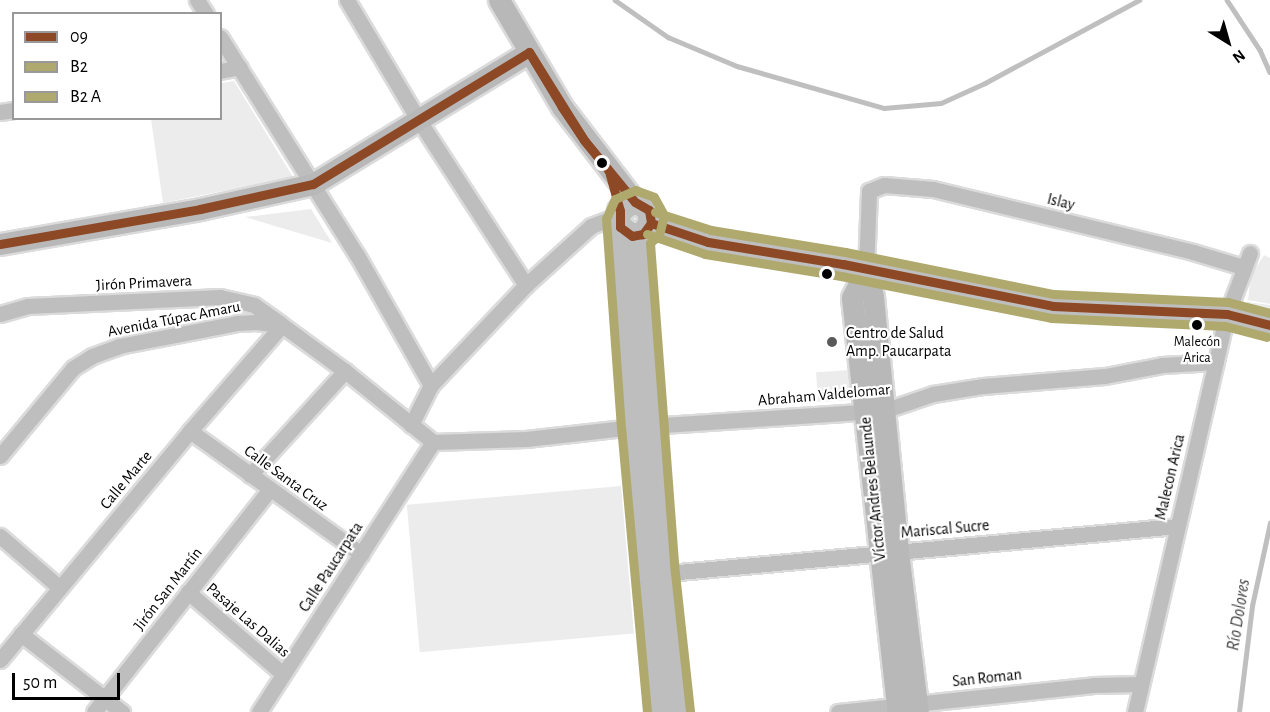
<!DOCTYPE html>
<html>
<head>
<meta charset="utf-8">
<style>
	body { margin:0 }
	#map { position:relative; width:1270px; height:712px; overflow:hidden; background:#fff; font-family:"Alegreya Sans",sans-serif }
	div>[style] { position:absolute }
	.green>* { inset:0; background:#ececec; transform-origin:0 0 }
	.stream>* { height:4.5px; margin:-2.25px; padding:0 2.25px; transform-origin:2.25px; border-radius:2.25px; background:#bfbfbf }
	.roads { filter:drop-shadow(2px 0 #dbdbdb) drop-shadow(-2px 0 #dbdbdb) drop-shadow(0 2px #dbdbdb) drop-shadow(0 -2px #dbdbdb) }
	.street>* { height:15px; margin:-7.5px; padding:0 7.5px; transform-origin:7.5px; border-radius:7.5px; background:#bebebe }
	.secondary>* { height:21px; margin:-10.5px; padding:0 10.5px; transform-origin:10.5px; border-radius:10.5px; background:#b8b8b8 }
	.primary>* { height:24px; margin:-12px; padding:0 12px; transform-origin:12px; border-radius:12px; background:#bebebe }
	.bus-1>* { height:9px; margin:-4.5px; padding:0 4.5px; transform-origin:4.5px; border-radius:4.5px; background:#8d4925 }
	.bus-2>* { height:9px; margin:-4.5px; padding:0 4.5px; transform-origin:4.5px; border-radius:4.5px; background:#afa96e }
	.bus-3>* { height:9px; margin:-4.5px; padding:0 4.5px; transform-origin:4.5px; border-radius:4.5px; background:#afa96e }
	.dots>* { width:16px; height:16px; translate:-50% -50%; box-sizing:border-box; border:3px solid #fff; border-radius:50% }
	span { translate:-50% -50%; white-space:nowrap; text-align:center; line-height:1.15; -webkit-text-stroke:4.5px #fff; paint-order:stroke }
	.bus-label { font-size:14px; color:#000 }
	.street-label { font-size:16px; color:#000 }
	.poi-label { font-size:16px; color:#000 }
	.left { translate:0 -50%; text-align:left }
	.water-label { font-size:18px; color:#444; font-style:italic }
	.legend { position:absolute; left:12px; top:12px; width:210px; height:108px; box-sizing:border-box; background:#fff; border:2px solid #999; margin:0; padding:8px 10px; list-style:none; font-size:18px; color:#000 }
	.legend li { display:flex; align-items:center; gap:12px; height:30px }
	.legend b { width:30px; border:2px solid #999 }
	.north { position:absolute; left:1198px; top:12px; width:60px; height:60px; -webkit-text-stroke:4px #fff; paint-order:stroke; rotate:143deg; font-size:16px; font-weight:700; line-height:24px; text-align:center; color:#000 }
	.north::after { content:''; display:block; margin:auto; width:21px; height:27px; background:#000; clip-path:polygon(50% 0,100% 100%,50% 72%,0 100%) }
	.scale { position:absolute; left:12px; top:673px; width:108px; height:27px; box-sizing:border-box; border:3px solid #000; border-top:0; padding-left:8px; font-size:18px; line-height:21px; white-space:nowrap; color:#000; -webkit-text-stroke:4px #fff; paint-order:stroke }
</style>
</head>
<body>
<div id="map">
	<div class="green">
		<div style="clip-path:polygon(234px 81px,293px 177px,163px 203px,151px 119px,220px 118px,221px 83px)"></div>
		<div style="clip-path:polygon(311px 209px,332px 243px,245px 217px)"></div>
		<div style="clip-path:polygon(1264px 255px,1270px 258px,1270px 304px,1248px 300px,1251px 275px)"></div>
		<div style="clip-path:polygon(1247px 302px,1270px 305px,1270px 315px,1246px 309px)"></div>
		<div style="left:850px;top:370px;width:30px;height:34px;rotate:86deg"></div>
		<div style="left:621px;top:486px;width:148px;height:215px;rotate:85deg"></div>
	</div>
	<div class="stream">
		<div style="left:615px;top:0;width:65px;rotate:34.9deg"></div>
		<div style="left:668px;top:37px;width:75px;rotate:22.8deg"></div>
		<div style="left:737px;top:66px;width:153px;rotate:15.9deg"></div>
		<div style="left:884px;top:108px;width:57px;rotate:-5deg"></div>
		<div style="left:941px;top:103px;width:48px;rotate:-24.4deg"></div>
		<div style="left:985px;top:83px;width:175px;rotate:-28.3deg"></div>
		<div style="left:1227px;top:0;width:60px;rotate:56.6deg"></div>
		<div style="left:1260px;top:50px;width:24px;rotate:66deg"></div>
		<div style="left:1239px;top:712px;width:107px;rotate:-83deg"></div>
		<div style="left:1252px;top:606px;width:85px;rotate:-77.8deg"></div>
	</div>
	<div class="roads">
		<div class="street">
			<div style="left:197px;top:0;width:17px;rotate:57deg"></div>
			<div style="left:347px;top:0;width:139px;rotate:59.2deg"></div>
			<div style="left:418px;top:119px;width:198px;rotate:57deg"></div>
			<div style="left:220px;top:37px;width:257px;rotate:57.9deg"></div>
			<div style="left:357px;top:255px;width:150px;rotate:60.4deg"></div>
			<div style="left:220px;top:71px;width:20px;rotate:-11deg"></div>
			<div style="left:0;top:112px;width:14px;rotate:-8deg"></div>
			<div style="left:866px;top:270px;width:79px;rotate:-87.8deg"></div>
			<div style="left:869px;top:191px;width:16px;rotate:-22deg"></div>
			<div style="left:884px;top:185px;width:49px;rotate:4.7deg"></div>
			<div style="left:933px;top:189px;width:268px;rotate:13.6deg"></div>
			<div style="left:1193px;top:252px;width:52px;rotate:16.7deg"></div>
			<div style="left:0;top:314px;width:29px;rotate:-16deg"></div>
			<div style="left:28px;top:306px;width:192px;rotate:-2.7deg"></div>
			<div style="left:220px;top:297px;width:35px;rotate:13deg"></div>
			<div style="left:254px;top:305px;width:32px;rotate:35deg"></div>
			<div style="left:411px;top:425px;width:45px;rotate:-63.4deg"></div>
			<div style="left:431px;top:385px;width:138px;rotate:-46.5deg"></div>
			<div style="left:526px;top:285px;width:88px;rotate:-42.2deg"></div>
			<div style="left:591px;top:226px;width:30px;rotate:-21deg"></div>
			<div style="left:190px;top:431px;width:211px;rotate:35.7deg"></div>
			<div style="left:433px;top:442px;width:93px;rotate:-1.8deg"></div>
			<div style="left:526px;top:439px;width:108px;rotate:-6.4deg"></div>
			<div style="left:633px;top:427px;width:254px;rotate:-3.8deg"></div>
			<div style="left:886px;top:410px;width:50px;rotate:-18.8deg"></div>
			<div style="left:933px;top:394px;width:51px;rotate:-9.1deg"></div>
			<div style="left:983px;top:386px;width:122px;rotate:-4.7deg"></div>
			<div style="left:1105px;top:376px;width:58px;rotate:-10.9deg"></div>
			<div style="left:1162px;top:365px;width:54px;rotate:-3.2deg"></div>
			<div style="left:0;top:456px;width:114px;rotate:-50.3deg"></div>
			<div style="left:73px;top:368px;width:22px;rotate:-32deg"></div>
			<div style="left:92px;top:356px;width:29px;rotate:-20deg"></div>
			<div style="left:119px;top:346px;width:120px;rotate:-11deg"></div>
			<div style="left:237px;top:323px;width:19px;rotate:-3deg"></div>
			<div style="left:256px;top:322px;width:26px;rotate:7deg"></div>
			<div style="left:282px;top:325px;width:78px;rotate:36.1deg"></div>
			<div style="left:345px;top:371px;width:113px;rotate:38.9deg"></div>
			<div style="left:250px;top:475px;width:141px;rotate:-47.6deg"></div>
			<div style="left:0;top:536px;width:79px;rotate:40.9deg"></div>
			<div style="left:657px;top:574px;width:522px;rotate:-5.27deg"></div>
			<div style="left:188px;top:592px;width:125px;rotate:40.8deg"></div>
			<div style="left:21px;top:634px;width:128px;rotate:37.7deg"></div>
			<div style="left:0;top:660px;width:298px;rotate:-50.3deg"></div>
			<div style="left:190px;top:431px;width:140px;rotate:-49deg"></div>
			<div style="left:94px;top:712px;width:284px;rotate:-51.7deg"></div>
			<div style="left:259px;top:712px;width:321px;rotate:-57.2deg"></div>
			<div style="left:838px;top:712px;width:257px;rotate:-6deg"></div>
			<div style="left:1094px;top:685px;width:47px;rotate:-1.2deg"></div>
			<div style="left:1135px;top:712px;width:408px;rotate:-77deg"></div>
			<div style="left:1227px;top:314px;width:65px;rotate:-69.3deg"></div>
		</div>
		<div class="secondary">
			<div style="left:499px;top:0;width:124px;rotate:59.5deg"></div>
			<div style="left:562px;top:107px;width:120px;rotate:52.5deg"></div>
			<div style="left:0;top:244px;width:203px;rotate:-9.9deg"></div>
			<div style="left:200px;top:209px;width:116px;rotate:-12.5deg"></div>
			<div style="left:313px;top:184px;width:253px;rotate:-31.4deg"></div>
			<div style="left:866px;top:270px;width:31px;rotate:117deg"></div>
			<div style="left:852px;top:298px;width:417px;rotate:83.7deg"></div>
			<div style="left:866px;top:270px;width:28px;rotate:75deg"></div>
			<div style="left:873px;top:297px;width:256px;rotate:84.4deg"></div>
			<div style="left:898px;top:552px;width:161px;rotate:82.9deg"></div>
		</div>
		<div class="primary">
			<div style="left:651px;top:223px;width:60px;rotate:18.4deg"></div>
			<div style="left:708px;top:242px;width:137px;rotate:9.3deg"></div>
			<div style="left:843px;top:264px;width:46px;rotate:13.7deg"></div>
			<div style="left:888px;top:275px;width:168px;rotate:10.6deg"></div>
			<div style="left:1053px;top:306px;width:174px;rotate:2.6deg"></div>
			<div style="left:1227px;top:314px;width:44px;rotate:14.3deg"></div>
			<div style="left:620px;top:227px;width:15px;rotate:37deg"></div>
			<div style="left:632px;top:236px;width:11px;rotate:-10deg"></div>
			<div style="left:643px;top:234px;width:14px;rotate:-54deg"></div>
			<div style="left:651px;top:223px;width:13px;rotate:-99deg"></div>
			<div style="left:649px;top:210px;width:11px;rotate:-142deg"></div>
			<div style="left:640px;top:203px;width:10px;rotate:180deg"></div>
			<div style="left:630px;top:203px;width:13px;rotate:141deg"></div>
			<div style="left:620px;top:211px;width:8px;rotate:104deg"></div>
			<div style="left:618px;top:219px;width:209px;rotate:85.9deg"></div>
			<div style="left:633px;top:427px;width:286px;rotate:84.8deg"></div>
			<div style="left:637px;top:236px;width:339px;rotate:85.6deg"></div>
			<div style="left:663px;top:574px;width:139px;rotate:83.8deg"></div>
		</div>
	</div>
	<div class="bus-1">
		<div style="left:529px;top:52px;width:104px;rotate:58deg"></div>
		<div style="left:584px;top:140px;width:40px;rotate:-124deg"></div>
		<div style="left:562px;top:107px;width:64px;rotate:-121deg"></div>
		<div style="left:584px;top:140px;width:80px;rotate:50.6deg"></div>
		<div style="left:635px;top:202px;width:16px;rotate:30deg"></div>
		<div style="left:649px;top:210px;width:13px;rotate:81deg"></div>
		<div style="left:651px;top:223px;width:14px;rotate:126deg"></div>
		<div style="left:643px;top:234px;width:11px;rotate:170deg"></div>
		<div style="left:632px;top:236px;width:15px;rotate:-143deg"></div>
		<div style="left:620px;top:227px;width:16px;rotate:-90deg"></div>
		<div style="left:620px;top:211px;width:41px;rotate:-105.4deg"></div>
		<div style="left:609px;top:171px;width:40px;rotate:-129deg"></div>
		<div style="left:651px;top:223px;width:60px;rotate:18.4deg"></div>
		<div style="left:708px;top:242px;width:137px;rotate:9.3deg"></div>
		<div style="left:843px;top:264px;width:214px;rotate:11.3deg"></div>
		<div style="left:1053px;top:306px;width:174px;rotate:2.6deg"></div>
		<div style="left:1227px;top:314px;width:44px;rotate:14.3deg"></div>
		<div style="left:0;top:244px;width:203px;rotate:-9.9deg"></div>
		<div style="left:200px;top:209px;width:116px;rotate:-12.5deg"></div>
		<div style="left:313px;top:184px;width:253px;rotate:-31.4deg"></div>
	</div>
	<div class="bus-2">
		<div style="left:647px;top:234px;width:61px;rotate:19deg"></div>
		<div style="left:705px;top:254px;width:138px;rotate:9.2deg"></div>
		<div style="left:841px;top:276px;width:214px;rotate:11.3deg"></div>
		<div style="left:1051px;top:318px;width:174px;rotate:2.6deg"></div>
		<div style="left:1225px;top:326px;width:43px;rotate:14.7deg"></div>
	</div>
	<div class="bus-3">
		<div style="left:655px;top:212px;width:59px;rotate:17.8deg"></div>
		<div style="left:711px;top:230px;width:136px;rotate:9.3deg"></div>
		<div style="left:845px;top:252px;width:213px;rotate:11.4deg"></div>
		<div style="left:1054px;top:294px;width:174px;rotate:2.6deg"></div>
		<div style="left:1228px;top:302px;width:43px;rotate:14.7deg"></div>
		<div style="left:647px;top:712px;width:285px;rotate:-95.2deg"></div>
		<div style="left:621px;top:428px;width:210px;rotate:-94.1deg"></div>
		<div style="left:606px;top:219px;width:22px;rotate:-66deg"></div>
		<div style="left:615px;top:199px;width:22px;rotate:-24deg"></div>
		<div style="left:635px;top:190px;width:20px;rotate:20deg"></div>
		<div style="left:654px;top:197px;width:21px;rotate:61deg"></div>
		<div style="left:664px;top:215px;width:21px;rotate:104deg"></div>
		<div style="left:659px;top:235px;width:12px;rotate:138deg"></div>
		<div style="left:650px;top:243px;width:331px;rotate:85.7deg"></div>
		<div style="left:675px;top:573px;width:139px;rotate:83.8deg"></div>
	</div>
	<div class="dots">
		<div style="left:602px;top:163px;background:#000"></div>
		<div style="left:827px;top:274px;background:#000"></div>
		<div style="left:1197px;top:325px;background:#000"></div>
		<div style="left:832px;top:342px;background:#595959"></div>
	</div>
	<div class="bus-label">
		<span style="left:1197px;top:350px">Malecón<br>Arica</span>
	</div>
	<div class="street-label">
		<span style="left:1061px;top:202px;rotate:14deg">Islay</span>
		<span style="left:144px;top:283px;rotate:-3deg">Jirón Primavera</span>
		<span style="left:174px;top:319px;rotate:-11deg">Avenida Túpac Amaru</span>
		<span style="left:824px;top:395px;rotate:-5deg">Abraham Valdelomar</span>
		<span style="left:1170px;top:477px;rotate:-77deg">Malecon Arica</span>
		<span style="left:286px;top:478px;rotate:36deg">Calle Santa Cruz</span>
		<span style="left:126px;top:480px;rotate:-50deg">Calle Marte</span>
		<span style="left:873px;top:489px;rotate:-96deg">Víctor Andres Belaunde</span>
		<span style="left:945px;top:529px;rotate:-5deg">Mariscal Sucre</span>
		<span style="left:331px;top:567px;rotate:-57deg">Calle Paucarpata</span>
		<span style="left:168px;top:589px;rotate:-52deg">Jirón San Martín</span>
		<span style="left:248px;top:620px;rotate:41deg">Pasaje Las Dalias</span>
		<span style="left:987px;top:678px;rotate:-6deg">San Roman</span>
	</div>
	<div class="poi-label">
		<span class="left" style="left:846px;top:342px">Centro de Salud<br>Amp. Paucarpata</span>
	</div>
	<div class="water-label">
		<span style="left:1239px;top:615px;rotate:-81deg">Río Dolores</span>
	</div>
	<ul class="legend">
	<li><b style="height:8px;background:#8d4925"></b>09</li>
	<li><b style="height:8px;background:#afa96e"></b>B2</li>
	<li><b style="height:8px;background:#afa96e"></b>B2 A</li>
	</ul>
	<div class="north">N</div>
	<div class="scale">50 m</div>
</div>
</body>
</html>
